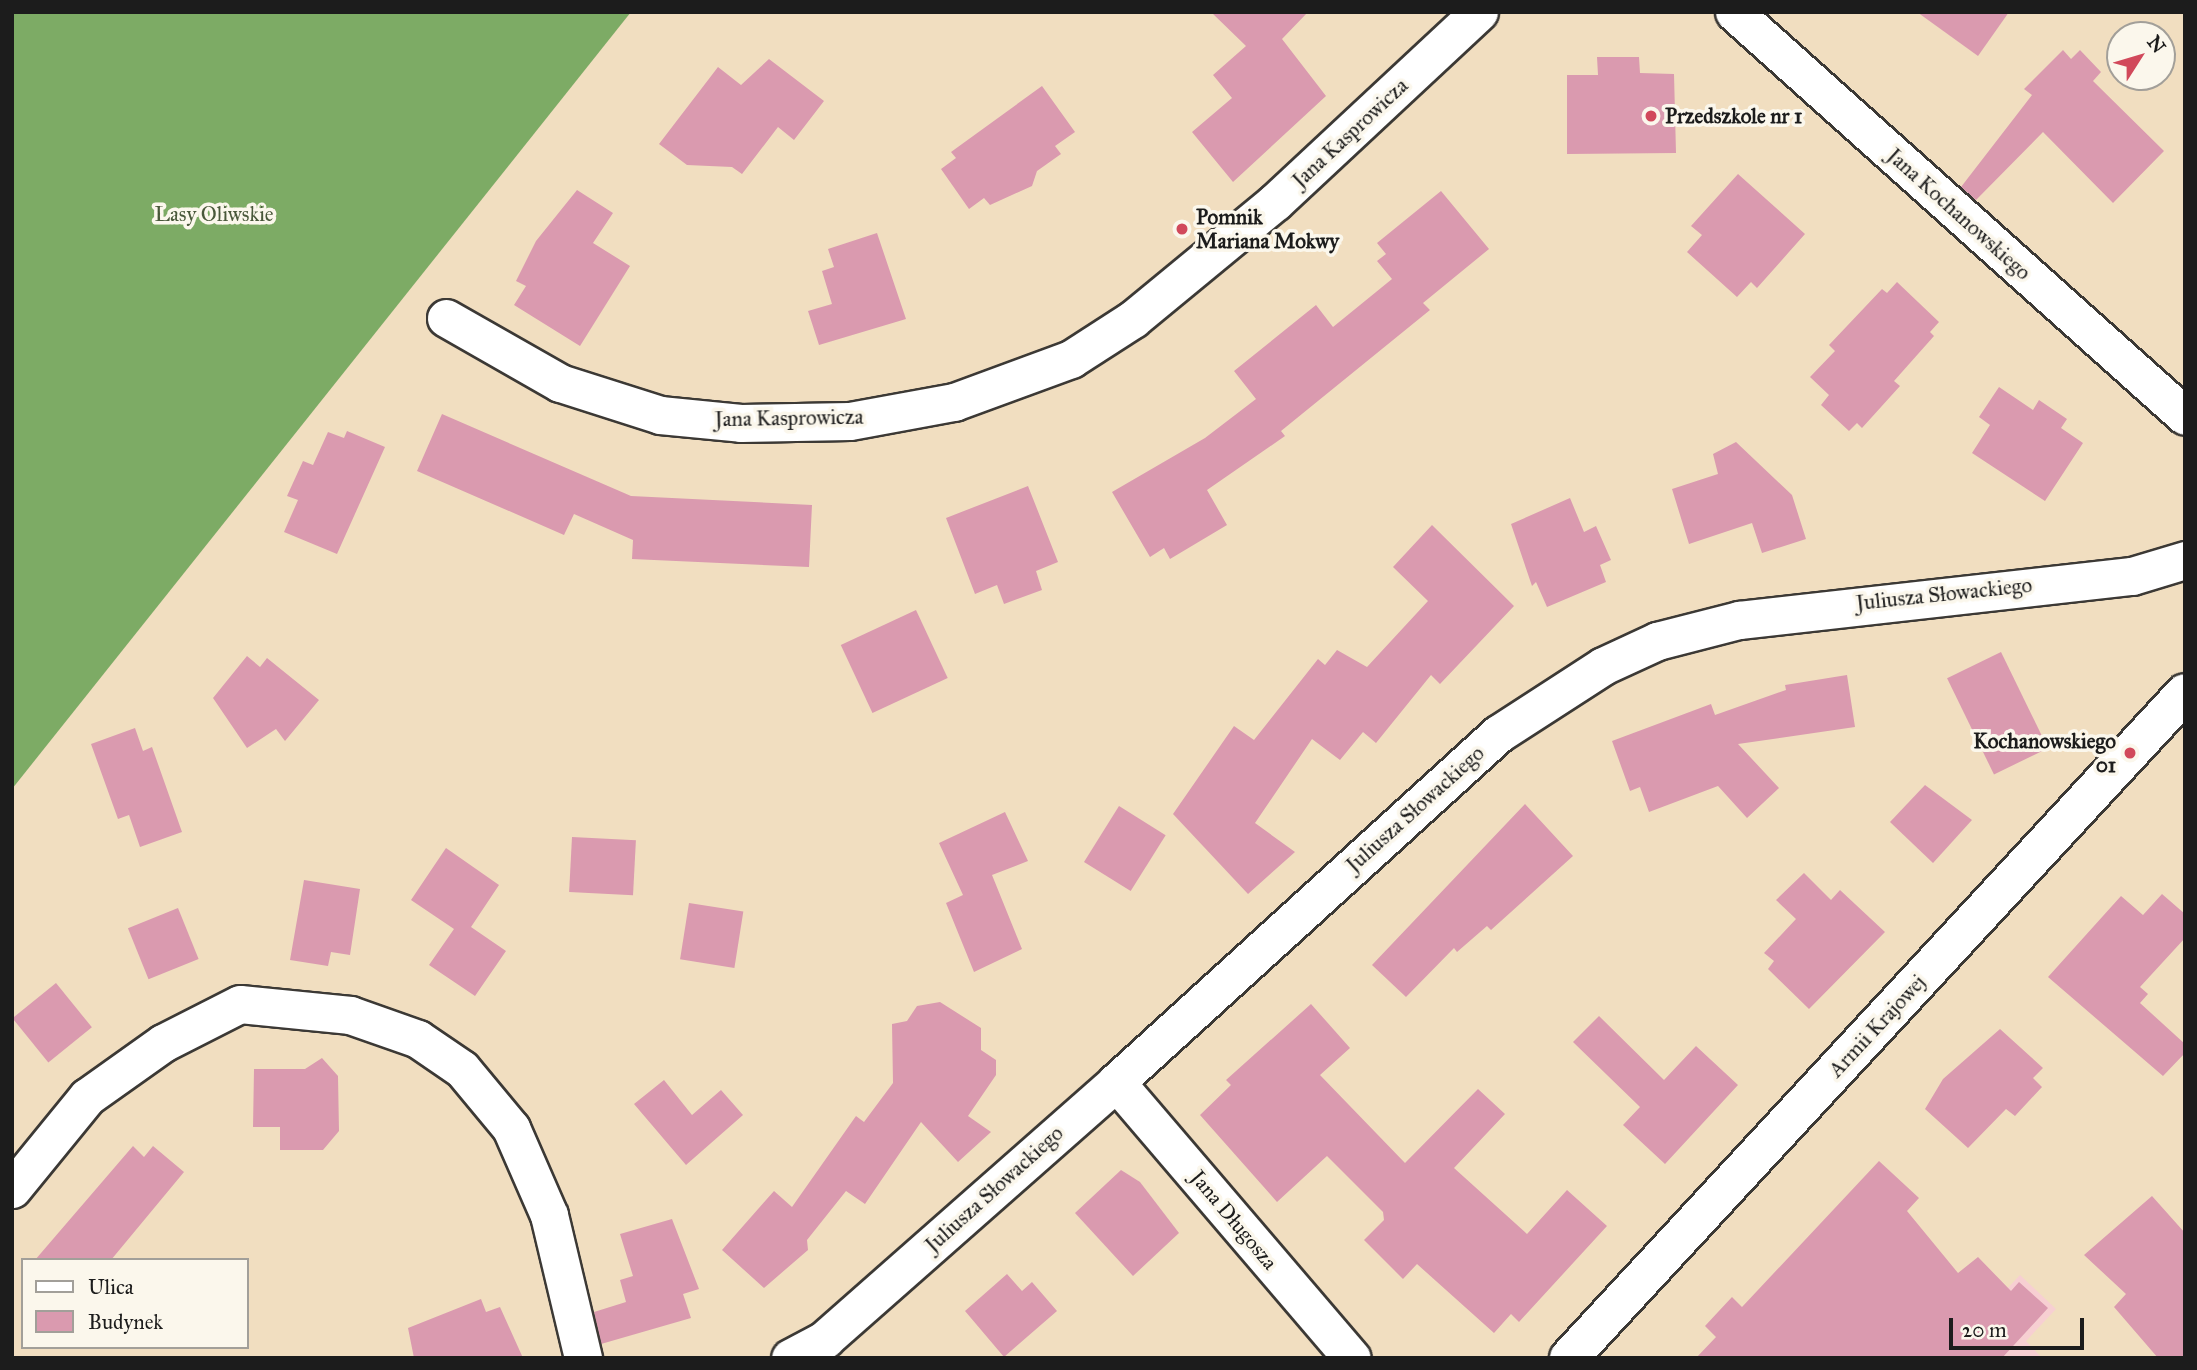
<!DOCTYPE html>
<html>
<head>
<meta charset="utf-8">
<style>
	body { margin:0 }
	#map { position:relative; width:2197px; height:1370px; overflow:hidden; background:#f1dec0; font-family:"IM FELL Great Primer",serif }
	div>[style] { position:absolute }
	.built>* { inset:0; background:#f7cfd2 }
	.forest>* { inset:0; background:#7dab65 }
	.building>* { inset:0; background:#da9aaf; transform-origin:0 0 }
	.roads { filter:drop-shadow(2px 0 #3c3935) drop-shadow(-2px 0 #3c3935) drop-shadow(0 2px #3c3935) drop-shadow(0 -2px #3c3935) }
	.minor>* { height:37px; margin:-18.5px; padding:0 18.5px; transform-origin:18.5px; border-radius:18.5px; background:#fff }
	.tertiary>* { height:38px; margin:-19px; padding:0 19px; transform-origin:19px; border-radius:19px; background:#fff }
	.dots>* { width:19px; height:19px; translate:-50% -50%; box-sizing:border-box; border:4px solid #fbf7ec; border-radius:50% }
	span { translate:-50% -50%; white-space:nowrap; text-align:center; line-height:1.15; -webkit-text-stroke:7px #fbf7ec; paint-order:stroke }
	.poi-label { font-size:21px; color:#1c1c1c; font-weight:700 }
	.left { translate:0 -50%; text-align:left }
	.right { translate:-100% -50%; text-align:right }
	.street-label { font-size:21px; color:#1c1c1c }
	.park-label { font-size:21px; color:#49583a }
	.frame { position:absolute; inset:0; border:14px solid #1c1c1c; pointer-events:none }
	.legend { position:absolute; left:21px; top:1258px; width:228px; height:91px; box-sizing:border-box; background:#fbf7ec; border:2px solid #a29f99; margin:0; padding:9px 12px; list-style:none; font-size:21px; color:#1c1c1c }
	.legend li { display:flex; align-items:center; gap:14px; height:35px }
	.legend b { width:35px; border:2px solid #a29f99 }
	.north { position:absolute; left:2106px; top:21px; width:70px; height:70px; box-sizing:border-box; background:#fbf7ec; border:2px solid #a29f99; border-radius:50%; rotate:53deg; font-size:19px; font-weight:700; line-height:28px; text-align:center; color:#1c1c1c }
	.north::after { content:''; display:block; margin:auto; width:24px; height:32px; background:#d1495b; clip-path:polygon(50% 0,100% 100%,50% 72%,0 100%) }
	.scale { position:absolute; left:1949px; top:1318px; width:135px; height:32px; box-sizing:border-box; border:4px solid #1c1c1c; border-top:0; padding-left:9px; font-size:21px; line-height:24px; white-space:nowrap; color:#1c1c1c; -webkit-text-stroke:5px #fbf7ec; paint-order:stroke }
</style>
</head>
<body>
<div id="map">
	<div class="built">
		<div style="clip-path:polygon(2020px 1275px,2056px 1309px,2026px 1341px,2042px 1358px,1942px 1358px)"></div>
	</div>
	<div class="forest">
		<div style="clip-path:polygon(12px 12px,631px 12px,12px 789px)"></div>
	</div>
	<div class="building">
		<div style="clip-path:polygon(1211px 12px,1308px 12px,1282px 39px,1326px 96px,1233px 182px,1192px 132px,1232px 98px,1213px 75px,1246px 46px)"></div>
		<div style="clip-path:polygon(1917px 12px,2009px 12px,1978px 56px)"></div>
		<div style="clip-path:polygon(2063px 50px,2071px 59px,2080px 50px,2101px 72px,2093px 81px,2164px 151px,2113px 203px,2043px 132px,1976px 200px,1961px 187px,2032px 95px,2024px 89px)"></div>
		<div style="clip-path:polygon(1597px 57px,1639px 57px,1640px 73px,1674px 74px,1676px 153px,1567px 154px,1567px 75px,1598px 75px)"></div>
		<div style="clip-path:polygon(769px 59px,824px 101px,794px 140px,778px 127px,742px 174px,732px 167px,687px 165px,659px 144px,718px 67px,741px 85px)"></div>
		<div style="clip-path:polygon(1042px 86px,1075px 132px,1055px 146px,1061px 154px,1037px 171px,1032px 186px,990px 205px,984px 198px,969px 209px,941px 169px,956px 158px,951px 152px)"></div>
		<div style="clip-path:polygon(1738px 174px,1805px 234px,1757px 288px,1751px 282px,1737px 297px,1687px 252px,1702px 235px,1691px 226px)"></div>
		<div style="clip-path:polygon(577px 190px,613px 213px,593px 243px,630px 266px,580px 346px,514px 305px,526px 286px,516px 281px,536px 241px)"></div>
		<div style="clip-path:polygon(1441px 191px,1489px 249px,1423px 303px,1430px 310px,1281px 431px,1285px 436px,1207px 490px,1227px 525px,1170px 559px,1164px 548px,1150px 557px,1112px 492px,1205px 438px,1256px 399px,1234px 371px,1316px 305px,1333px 327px,1392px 279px,1377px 261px,1386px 254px,1377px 243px)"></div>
		<div style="clip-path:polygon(877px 233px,906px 319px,819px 345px,808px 311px,832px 304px,822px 271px,834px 267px,828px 249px)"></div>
		<div style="clip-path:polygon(1897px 282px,1939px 322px,1930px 332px,1934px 336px,1894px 381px,1900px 386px,1862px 428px,1857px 423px,1849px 431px,1821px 405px,1829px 395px,1810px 377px,1835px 351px,1829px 345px,1882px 289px,1887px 293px)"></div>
		<div style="clip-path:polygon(1999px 387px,2033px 410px,2039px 400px,2067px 419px,2061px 428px,2083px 443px,2045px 501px,1972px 453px,1990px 425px,1979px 417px)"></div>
		<div style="clip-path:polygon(442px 414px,631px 496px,812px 505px,809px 567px,632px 559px,633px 540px,574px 514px,564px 535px,417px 471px)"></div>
		<div style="clip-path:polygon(347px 431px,385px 447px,337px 554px,284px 532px,298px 500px,287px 496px,303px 461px,313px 465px,328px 432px,344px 438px)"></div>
		<div style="clip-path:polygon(1736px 442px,1792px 495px,1806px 539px,1762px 553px,1752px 523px,1689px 544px,1672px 489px,1718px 474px,1713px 454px)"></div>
		<div style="clip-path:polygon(1028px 486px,1058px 562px,1036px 571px,1042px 590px,1004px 604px,997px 585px,975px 594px,946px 518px)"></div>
		<div style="clip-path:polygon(1570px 498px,1584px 532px,1596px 526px,1611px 560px,1600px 565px,1606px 582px,1547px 607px,1536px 582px,1532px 586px,1511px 524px)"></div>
		<div style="clip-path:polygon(1432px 525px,1514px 606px,1440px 684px,1431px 675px,1376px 743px,1363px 732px,1340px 760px,1312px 739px,1255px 823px,1295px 852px,1248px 894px,1173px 814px,1234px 726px,1254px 740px,1318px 659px,1325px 665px,1337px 650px,1367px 667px,1428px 601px,1393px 567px)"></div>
		<div style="left:916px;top:610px;width:75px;height:83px;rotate:65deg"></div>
		<div style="left:2001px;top:652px;width:107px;height:60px;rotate:64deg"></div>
		<div style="clip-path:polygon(247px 656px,260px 667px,267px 658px,319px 700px,285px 741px,276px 729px,247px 748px,213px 698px)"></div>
		<div style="clip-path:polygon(1847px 675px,1855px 727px,1738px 744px,1779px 788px,1747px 818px,1718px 786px,1649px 812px,1640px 787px,1630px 791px,1612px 741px,1711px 704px,1715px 715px,1786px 690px,1785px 685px)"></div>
		<div style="clip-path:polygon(135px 728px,143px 751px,152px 747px,182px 832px,140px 847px,129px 815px,118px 819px,91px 744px)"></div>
		<div style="clip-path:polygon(1925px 785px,1972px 820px,1933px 863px,1890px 822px)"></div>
		<div style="clip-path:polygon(1525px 804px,1573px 856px,1491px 930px,1487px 926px,1457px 952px,1454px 948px,1406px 997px,1372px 965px)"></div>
		<div style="left:1119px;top:806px;width:55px;height:66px;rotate:32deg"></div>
		<div style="clip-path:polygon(1005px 812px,1028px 861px,992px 875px,1022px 949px,974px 972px,946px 903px,963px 895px,939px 843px)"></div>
		<div style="left:572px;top:837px;width:64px;height:55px;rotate:3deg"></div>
		<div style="clip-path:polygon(446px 848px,499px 885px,471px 927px,506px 951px,475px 996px,429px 965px,454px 929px,411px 900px)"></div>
		<div style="clip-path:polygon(1804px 873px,1831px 900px,1840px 890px,1885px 932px,1809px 1009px,1768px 969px,1774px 961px,1764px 953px,1796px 919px,1776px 900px)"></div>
		<div style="clip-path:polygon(304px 880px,360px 889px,350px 955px,331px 952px,328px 966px,290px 960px)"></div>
		<div style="clip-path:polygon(2162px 894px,2185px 914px,2185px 938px,2140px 987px,2148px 994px,2140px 1003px,2185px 1044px,2185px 1053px,2163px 1076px,2048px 977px,2121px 896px,2143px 915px)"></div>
		<div style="left:689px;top:903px;width:55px;height:57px;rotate:9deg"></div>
		<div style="left:178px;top:908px;width:55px;height:54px;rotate:68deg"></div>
		<div style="left:56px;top:983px;width:57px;height:56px;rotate:51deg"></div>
		<div style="clip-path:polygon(940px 1002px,981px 1028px,981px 1050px,996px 1060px,996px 1075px,968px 1116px,991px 1132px,958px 1162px,921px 1122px,865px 1204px,846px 1191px,807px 1240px,808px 1250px,764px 1288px,722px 1250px,774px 1191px,792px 1207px,856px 1116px,864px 1122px,893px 1083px,892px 1024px,907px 1021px,917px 1006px)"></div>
		<div style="clip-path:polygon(1311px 1004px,1350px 1048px,1320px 1075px,1405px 1163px,1478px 1089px,1505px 1114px,1454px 1168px,1527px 1234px,1567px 1190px,1607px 1226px,1519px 1322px,1511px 1314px,1494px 1333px,1417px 1264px,1403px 1279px,1364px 1240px,1384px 1220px,1383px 1212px,1327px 1156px,1277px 1202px,1200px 1115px,1231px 1085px,1226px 1080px)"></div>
		<div style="clip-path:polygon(1599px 1016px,1664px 1080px,1696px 1046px,1738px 1085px,1665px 1164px,1623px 1125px,1640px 1107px,1573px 1042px)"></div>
		<div style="clip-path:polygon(2000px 1029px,2043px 1068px,2033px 1078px,2042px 1087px,2015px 1116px,2006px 1109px,1968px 1148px,1925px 1109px,1943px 1079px)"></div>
		<div style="clip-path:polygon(322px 1058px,338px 1076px,339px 1131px,323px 1150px,280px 1150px,280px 1127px,253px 1127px,254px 1069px,305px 1069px)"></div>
		<div style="clip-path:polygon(664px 1080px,692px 1115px,721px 1090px,743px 1115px,686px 1165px,634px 1104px)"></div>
		<div style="clip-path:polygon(133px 1146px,144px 1157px,153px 1146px,184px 1172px,111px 1260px,35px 1260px)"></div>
		<div style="clip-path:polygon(1879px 1161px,1919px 1198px,1907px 1211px,1958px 1273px,1978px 1257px,2011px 1291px,2019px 1282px,2048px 1308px,2002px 1358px,1696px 1358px,1716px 1337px,1705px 1326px,1718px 1312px,1732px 1297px,1742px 1307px)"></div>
		<div style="clip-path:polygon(1121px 1170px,1140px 1182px,1179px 1233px,1133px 1276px,1075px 1213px)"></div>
		<div style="clip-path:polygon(2152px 1196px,2185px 1233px,2185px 1358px,2158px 1358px,2114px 1307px,2126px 1294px,2084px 1255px)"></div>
		<div style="clip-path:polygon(672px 1219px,699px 1289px,683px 1294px,691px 1318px,601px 1344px,594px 1312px,626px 1302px,620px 1280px,633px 1276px,620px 1234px)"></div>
		<div style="clip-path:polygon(1007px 1274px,1022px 1291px,1032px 1282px,1057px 1311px,1004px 1357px,965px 1311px)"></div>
		<div style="clip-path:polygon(481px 1299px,486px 1312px,500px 1307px,523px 1358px,414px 1358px,408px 1328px)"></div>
	</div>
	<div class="roads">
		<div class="minor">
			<div style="left:1734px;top:12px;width:605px;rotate:41.85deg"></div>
			<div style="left:446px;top:318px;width:131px;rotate:29.7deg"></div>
			<div style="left:560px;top:383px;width:105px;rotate:17.7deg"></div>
			<div style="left:660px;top:415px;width:81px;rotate:5.6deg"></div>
			<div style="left:741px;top:423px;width:109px;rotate:-1.1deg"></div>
			<div style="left:850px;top:421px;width:106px;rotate:-10.4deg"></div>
			<div style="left:954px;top:402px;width:125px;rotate:-20.2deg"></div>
			<div style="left:1071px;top:359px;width:74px;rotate:-32.8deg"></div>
			<div style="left:1133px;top:319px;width:184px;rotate:-39.5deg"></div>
			<div style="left:1275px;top:202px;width:279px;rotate:-43deg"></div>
			<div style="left:1116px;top:1082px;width:363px;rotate:49.5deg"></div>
			<div style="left:12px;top:1189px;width:119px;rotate:-50.8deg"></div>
			<div style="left:87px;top:1097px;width:93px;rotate:-35.4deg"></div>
			<div style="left:163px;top:1043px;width:86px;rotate:-26.9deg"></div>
			<div style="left:240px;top:1004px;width:111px;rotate:5.7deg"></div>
			<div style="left:350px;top:1015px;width:72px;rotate:19.4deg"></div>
			<div style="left:418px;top:1039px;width:53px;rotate:34.3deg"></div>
			<div style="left:462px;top:1069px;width:77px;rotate:50.3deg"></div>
			<div style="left:511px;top:1128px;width:95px;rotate:66.4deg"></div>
			<div style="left:549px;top:1215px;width:147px;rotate:76.6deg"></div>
			<div style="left:790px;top:1358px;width:40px;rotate:-28deg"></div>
			<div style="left:825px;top:1339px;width:388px;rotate:-41.4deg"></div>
			<div style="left:1116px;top:1082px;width:517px;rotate:-42.33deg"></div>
			<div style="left:1498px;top:734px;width:125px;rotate:-32.9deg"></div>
			<div style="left:1603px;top:666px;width:60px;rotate:-24.8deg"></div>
			<div style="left:1657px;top:641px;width:85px;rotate:-14.4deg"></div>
			<div style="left:1739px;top:620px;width:395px;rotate:-6.4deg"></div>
			<div style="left:2132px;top:576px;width:55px;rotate:-16.8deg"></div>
		</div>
		<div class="tertiary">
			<div style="left:1569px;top:1358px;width:906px;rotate:-47.19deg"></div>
		</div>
	</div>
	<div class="dots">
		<div style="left:1651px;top:116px;background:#d1495b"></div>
		<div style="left:1182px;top:229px;background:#d1495b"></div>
		<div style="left:2130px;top:753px;background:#d1495b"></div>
	</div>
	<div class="poi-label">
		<span class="left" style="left:1665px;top:116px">Przedszkole nr 1</span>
		<span class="left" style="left:1196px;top:229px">Pomnik<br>Mariana Mokwy</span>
		<span class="right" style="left:2116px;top:753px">Kochanowskiego<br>01</span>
	</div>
	<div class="street-label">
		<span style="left:1350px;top:133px;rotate:-43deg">Jana Kasprowicza</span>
		<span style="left:1959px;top:214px;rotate:42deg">Jana Kochanowskiego</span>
		<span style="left:789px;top:418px;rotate:-1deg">Jana Kasprowicza</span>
		<span style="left:1944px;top:594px;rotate:-6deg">Juliusza Słowackiego</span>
		<span style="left:1415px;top:809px;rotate:-42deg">Juliusza Słowackiego</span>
		<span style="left:1877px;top:1026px;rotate:-47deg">Armii Krajowej</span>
		<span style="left:994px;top:1189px;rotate:-42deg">Juliusza Słowackiego</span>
		<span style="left:1234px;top:1220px;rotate:50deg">Jana Długosza</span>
	</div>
	<div class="park-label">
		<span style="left:214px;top:214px">Lasy Oliwskie</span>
	</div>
	<div class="frame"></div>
	<ul class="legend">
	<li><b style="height:9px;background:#fff"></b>Ulica</li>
	<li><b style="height:19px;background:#da9aaf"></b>Budynek</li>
	</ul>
	<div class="north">N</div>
	<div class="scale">20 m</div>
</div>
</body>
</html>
